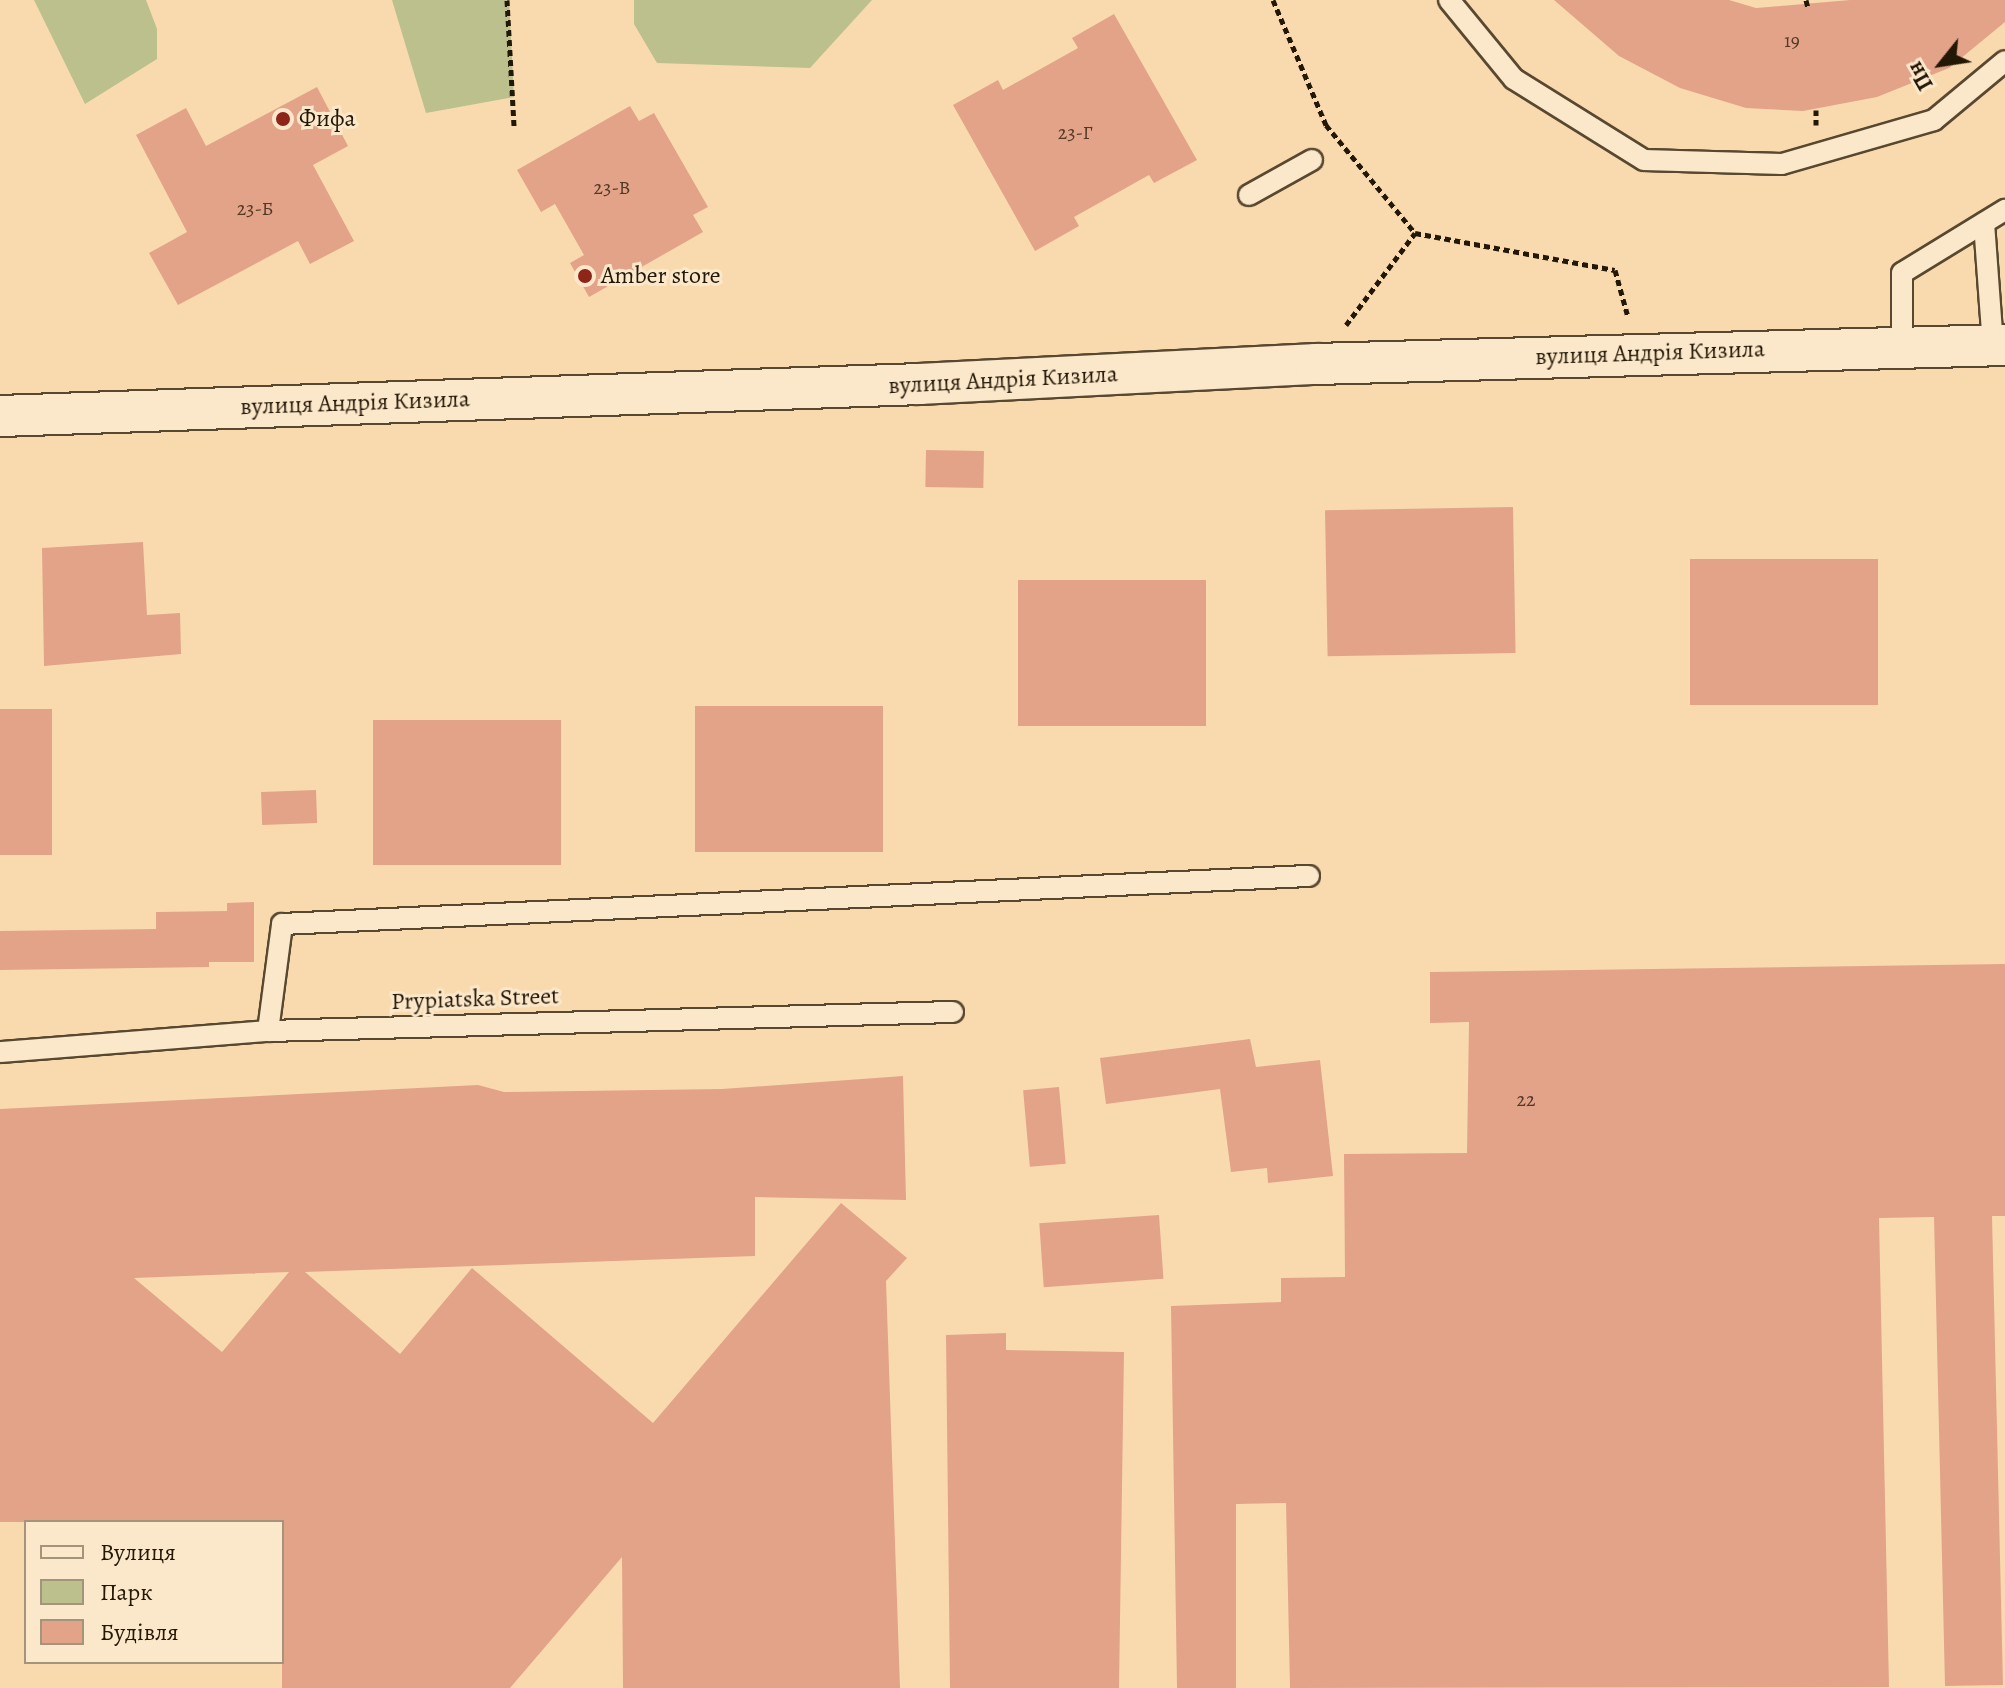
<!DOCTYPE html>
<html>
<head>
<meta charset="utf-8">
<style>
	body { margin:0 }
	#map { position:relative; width:2005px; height:1688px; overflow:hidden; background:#f9daae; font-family:Alegreya,serif }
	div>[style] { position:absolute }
	.green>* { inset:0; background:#bbc08c }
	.building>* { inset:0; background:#e3a389; transform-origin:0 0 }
	.path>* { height:5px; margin-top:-2.5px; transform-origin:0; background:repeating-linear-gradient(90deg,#231706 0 6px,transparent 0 10px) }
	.roads { filter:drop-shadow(2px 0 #584830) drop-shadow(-2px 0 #584830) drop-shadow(0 2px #584830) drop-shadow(0 -2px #584830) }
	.lane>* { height:20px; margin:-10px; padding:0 10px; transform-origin:10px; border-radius:10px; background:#fbe7ca }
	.street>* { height:40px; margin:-20px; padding:0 20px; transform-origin:20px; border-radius:20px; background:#fbe7ca }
	.dots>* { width:22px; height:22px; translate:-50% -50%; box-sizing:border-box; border:4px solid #fbe7ca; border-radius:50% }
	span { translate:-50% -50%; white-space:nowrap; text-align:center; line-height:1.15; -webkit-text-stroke:6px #fbe7ca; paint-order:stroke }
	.number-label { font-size:20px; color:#533a27 }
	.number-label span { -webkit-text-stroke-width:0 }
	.poi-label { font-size:24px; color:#231706 }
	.left { translate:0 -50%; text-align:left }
	.street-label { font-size:24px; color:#231706 }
	.legend { position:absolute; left:24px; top:1520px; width:260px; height:144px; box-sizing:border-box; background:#fbe7ca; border:2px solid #a5947c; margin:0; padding:10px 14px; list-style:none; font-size:24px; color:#231706 }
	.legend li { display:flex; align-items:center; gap:16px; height:40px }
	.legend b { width:40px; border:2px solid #a5947c }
	.north { position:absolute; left:1901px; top:24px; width:80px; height:80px; -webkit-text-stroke:6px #fbe7ca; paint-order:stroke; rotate:240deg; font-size:22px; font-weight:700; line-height:32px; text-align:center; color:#231706 }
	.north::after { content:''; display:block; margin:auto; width:28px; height:36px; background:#231706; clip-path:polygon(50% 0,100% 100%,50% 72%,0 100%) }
</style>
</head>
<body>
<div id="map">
	<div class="green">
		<div style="clip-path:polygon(34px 0,146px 0,157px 29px,157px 59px,85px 104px)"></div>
		<div style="clip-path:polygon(392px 0,509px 0,514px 97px,426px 113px)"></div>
		<div style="clip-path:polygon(634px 0,872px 0,810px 68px,657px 63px,634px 24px)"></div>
	</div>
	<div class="building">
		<div style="clip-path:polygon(1554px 0,1729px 0,1756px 8px,1850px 0,2005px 0,2005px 22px,1949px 68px,1877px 97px,1803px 111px,1746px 108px,1680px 88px,1619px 56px)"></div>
		<div style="clip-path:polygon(1114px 14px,1197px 160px,1154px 183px,1149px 175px,1074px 217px,1079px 226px,1035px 251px,953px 105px,998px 80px,1003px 90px,1078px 48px,1072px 38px)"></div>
		<div style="clip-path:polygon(317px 87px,348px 146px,313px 165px,354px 241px,310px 264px,298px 241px,178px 305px,149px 253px,187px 232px,136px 135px,186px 108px,206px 146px)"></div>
		<div style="clip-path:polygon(630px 106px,639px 121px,654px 113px,708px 207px,693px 215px,703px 232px,589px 297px,570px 263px,584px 255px,555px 204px,541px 212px,517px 170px)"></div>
		<div style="left:926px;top:450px;width:58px;height:37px;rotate:1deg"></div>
		<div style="left:1513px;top:507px;width:146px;height:188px;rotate:89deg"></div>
		<div style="clip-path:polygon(143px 542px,147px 615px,180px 613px,181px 654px,44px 666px,42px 548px)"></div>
		<div style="left:1878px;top:559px;width:146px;height:188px;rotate:90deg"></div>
		<div style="left:1206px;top:580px;width:146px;height:188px;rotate:90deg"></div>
		<div style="left:695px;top:706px;width:188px;height:146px"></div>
		<div style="left:0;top:709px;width:52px;height:146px"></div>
		<div style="left:561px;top:720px;width:145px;height:188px;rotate:90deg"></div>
		<div style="left:316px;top:790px;width:33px;height:55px;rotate:88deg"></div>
		<div style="clip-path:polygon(254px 902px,254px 962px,209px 962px,209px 967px,0 970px,0 931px,156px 929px,156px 912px,227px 911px,227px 903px)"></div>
		<div style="clip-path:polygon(2005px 964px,2005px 1216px,1992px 1216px,2003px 1685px,1945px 1686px,1934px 1217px,1879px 1218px,1889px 1687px,1290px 1688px,1286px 1503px,1236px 1504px,1236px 1688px,1177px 1688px,1171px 1306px,1281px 1302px,1281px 1278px,1345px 1277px,1344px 1154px,1467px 1153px,1469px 1022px,1430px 1023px,1430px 972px)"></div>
		<div style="clip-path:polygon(1250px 1039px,1256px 1067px,1320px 1060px,1333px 1176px,1268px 1183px,1267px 1168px,1231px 1172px,1220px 1089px,1106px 1104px,1100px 1058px)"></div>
		<div style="clip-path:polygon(evenodd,903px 1076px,906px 1200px,755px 1197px,755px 1256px,305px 1272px,400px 1354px,472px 1268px,653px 1423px,841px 1203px,907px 1258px,886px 1281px,900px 1688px,623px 1688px,622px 1557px,510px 1688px,282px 1688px,282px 1522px,0 1522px,0 1109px,478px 1085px,504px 1092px,722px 1089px,903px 1076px,289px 1272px,222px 1352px,134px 1278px,289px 1272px)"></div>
		<div style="left:1059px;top:1087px;width:77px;height:36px;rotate:85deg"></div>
		<div style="left:1159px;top:1215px;width:64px;height:120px;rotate:86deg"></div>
		<div style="clip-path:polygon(1006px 1333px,1006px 1350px,1124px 1352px,1119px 1688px,950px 1688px,946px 1335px)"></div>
	</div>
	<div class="path">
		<div style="left:507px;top:0;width:127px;rotate:86.8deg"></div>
		<div style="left:1273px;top:0;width:136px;rotate:67deg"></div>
		<div style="left:1326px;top:125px;width:140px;rotate:50.5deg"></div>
		<div style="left:1415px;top:233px;width:203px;rotate:10.5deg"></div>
		<div style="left:1615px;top:270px;width:49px;rotate:74.5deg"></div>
		<div style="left:1806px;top:0;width:8px;rotate:76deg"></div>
		<div style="left:1816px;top:125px;width:15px;rotate:-90deg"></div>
		<div style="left:1346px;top:325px;width:115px;rotate:-53.1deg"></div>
	</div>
	<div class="roads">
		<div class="lane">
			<div style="left:1449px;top:0;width:102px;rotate:50.6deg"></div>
			<div style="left:1514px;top:79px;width:153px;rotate:31.9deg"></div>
			<div style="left:1644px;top:160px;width:138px;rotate:1.7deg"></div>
			<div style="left:1782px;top:164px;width:158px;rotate:-16.1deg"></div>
			<div style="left:1934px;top:120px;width:92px;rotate:-39.7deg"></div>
			<div style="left:1249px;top:195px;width:72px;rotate:-29.1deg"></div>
			<div style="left:1984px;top:223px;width:122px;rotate:85.8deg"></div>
			<div style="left:1902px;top:344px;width:71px;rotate:-90deg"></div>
			<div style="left:1902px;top:273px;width:121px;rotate:-31.5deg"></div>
			<div style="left:268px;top:1031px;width:108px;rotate:-82.5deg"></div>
			<div style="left:282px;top:924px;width:1028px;rotate:-2.68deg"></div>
			<div style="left:0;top:1052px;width:269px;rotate:-4.5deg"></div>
			<div style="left:268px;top:1031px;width:685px;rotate:-1.59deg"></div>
		</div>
		<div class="street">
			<div style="left:0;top:416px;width:920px;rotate:-1.99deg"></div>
			<div style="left:919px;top:384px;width:398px;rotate:-2.9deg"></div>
			<div style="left:1316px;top:364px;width:689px;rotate:-1.58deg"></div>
		</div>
	</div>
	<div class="dots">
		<div style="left:283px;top:119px;background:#8f2418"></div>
		<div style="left:585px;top:276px;background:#8f2418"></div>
	</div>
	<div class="number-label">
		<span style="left:1792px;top:40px">19</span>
		<span style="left:1075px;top:132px">23-Г</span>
		<span style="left:612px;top:187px">23-В</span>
		<span style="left:255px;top:208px">23-Б</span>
		<span style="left:1526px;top:1099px">22</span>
	</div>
	<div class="poi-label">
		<span class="left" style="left:299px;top:119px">Фифа</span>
		<span class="left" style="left:601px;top:276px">Amber store</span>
	</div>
	<div class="street-label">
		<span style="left:1650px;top:353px;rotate:-2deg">вулиця Андрія Кизила</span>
		<span style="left:1003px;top:380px;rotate:-3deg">вулиця Андрія Кизила</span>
		<span style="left:355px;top:403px;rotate:-2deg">вулиця Андрія Кизила</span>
		<span style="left:475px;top:999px;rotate:-2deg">Prypiatska Street</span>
	</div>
	<ul class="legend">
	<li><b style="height:10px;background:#fbe7ca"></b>Вулиця</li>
	<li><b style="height:22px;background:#bbc08c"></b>Парк</li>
	<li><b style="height:22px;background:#e3a389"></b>Будівля</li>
	</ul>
	<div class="north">Пн</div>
</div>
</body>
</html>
